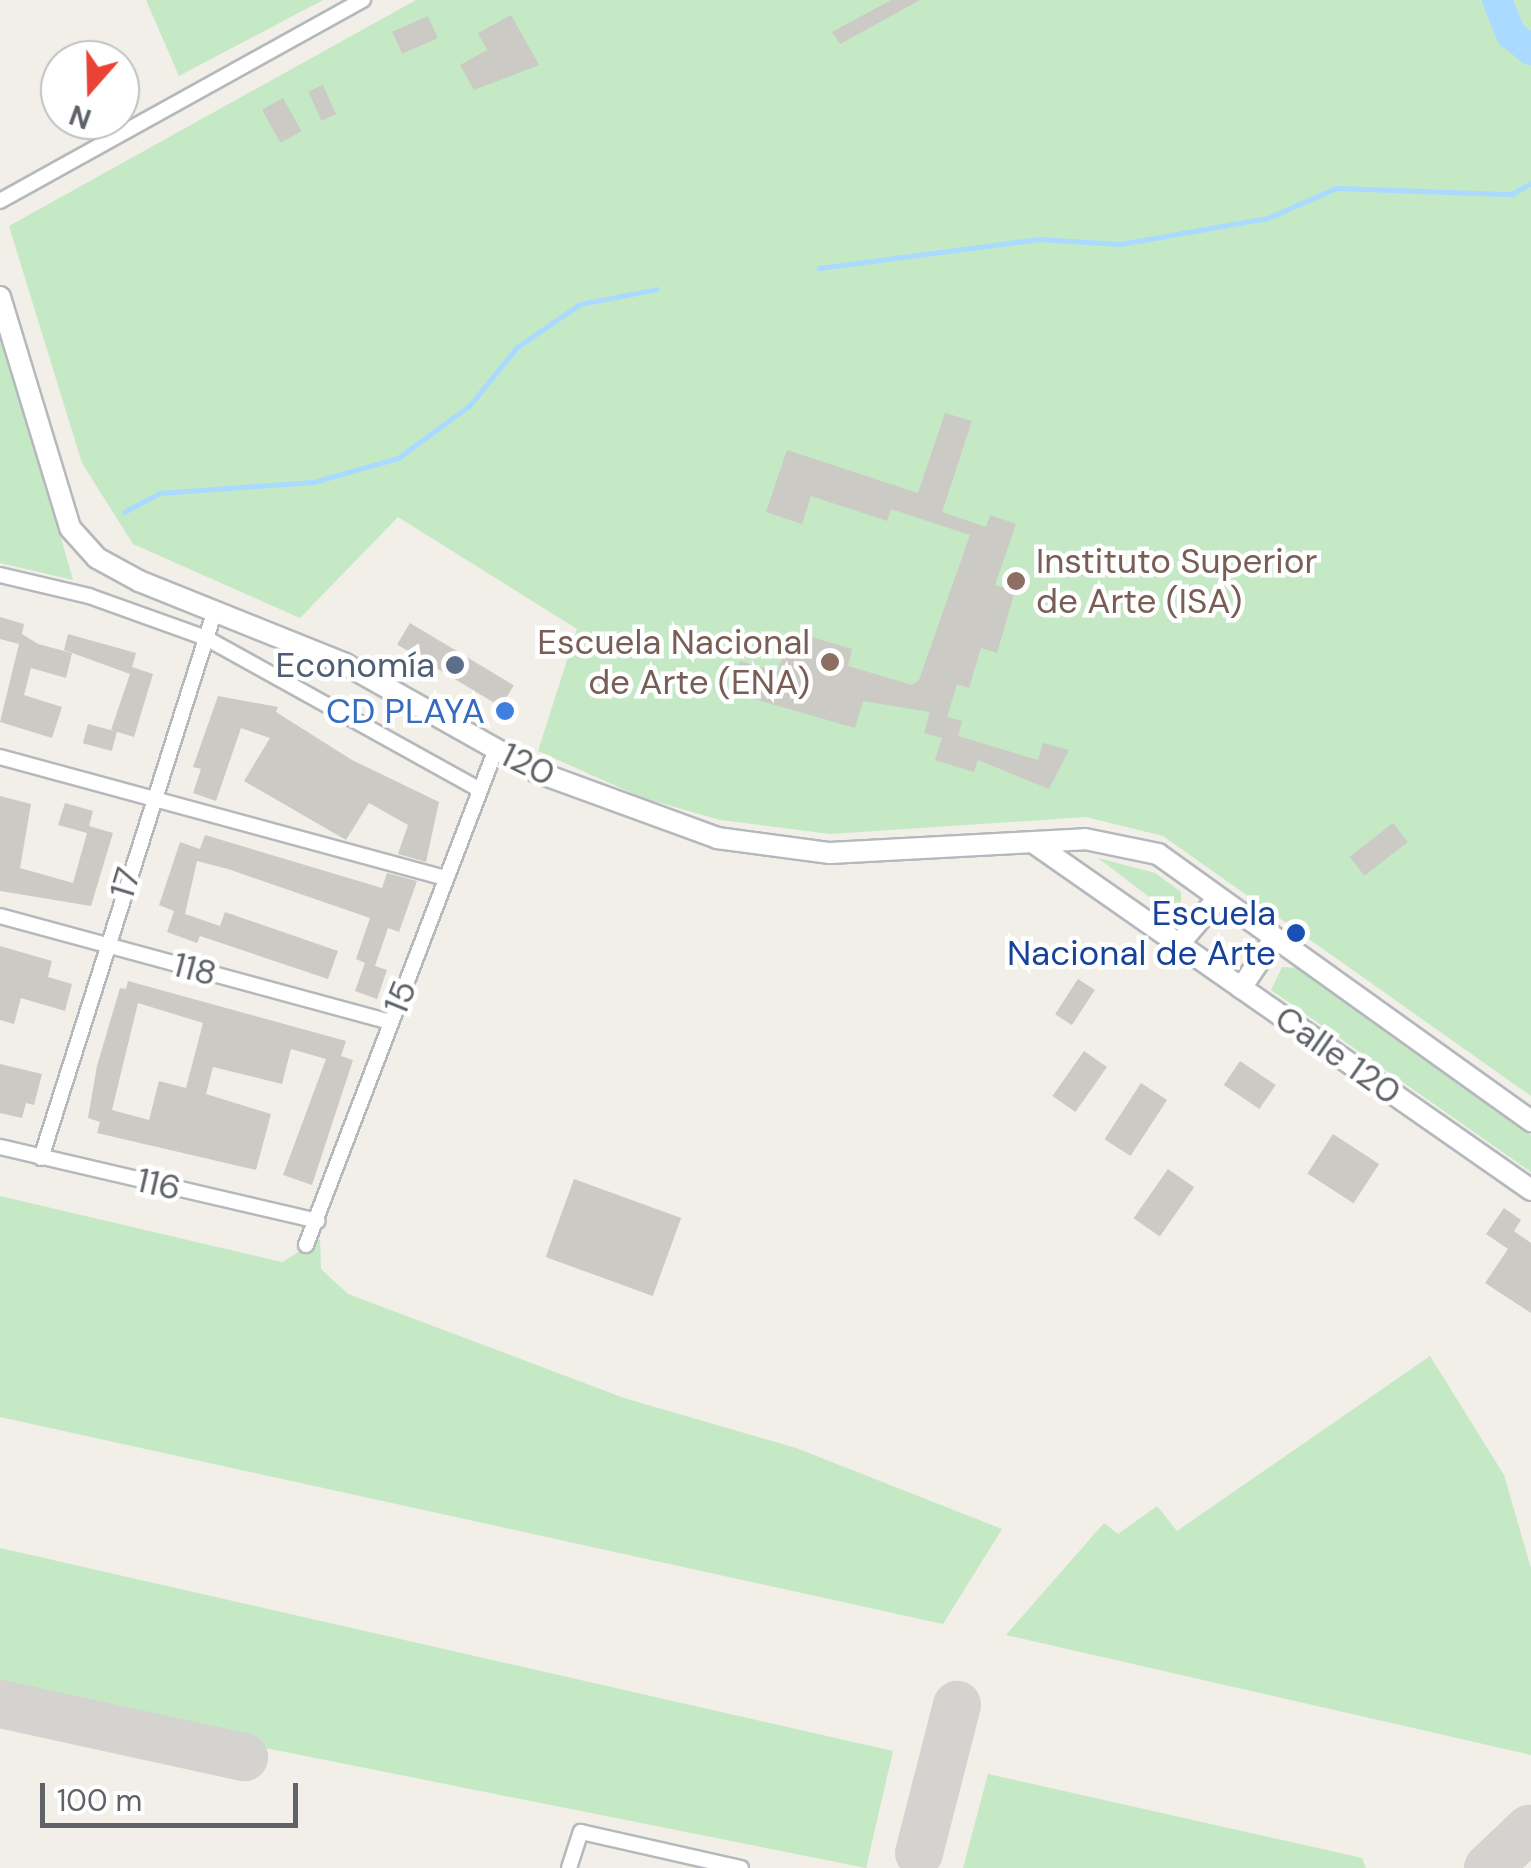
<!DOCTYPE html>
<html>
<head>
<meta charset="utf-8">
<style>
	body { margin:0 }
	#map { position:relative; width:1531px; height:1868px; overflow:hidden; background:#f1efe8; font-family:"DM Sans",sans-serif }
	div>[style] { position:absolute }
	.green>* { inset:0; background:#c5e8c5 }
	.stream>* { height:5px; margin:-2.5px; padding:0 2.5px; transform-origin:2.5px; border-radius:2.5px; background:#aadaff }
	.river>* { height:30px; margin:-15px; padding:0 15px; transform-origin:15px; border-radius:15px; background:#aadaff }
	.taxiway>* { height:48px; margin:-24px; padding:0 24px; transform-origin:24px; border-radius:24px; background:#d4d3d0 }
	.building>* { inset:0; background:#cccac5; transform-origin:0 0 }
	.roads { filter:drop-shadow(2px 0 #b5b8bc) drop-shadow(-2px 0 #b5b8bc) drop-shadow(0 2px #b5b8bc) drop-shadow(0 -2px #b5b8bc) }
	.street>* { height:14px; margin:-7px; padding:0 7px; transform-origin:7px; border-radius:7px; background:#fff }
	.secondary>* { height:20px; margin:-10px; padding:0 10px; transform-origin:10px; border-radius:10px; background:#fff }
	.dots>* { width:28px; height:28px; translate:-50% -50%; box-sizing:border-box; border:5px solid #fff; border-radius:50% }
	span { translate:-50% -50%; white-space:nowrap; text-align:center; line-height:1.15; -webkit-text-stroke:9px #fff; paint-order:stroke }
	.education-label { font-size:35px; color:#785e54 }
	.left { translate:0 -50%; text-align:left }
	.right { translate:-100% -50%; text-align:right }
	.service-label { font-size:35px; color:#4e5e75 }
	.shop-label { font-size:35px; color:#366cbe }
	.street-label { font-size:35px; color:#5f6368 }
	.transit-label { font-size:35px; color:#164399 }
	.north { position:absolute; left:40px; top:40px; width:100px; height:100px; box-sizing:border-box; background:#fff; border:2px solid #bfc1c3; border-radius:50%; rotate:200deg; font-size:28px; font-weight:700; line-height:40px; text-align:center; color:#5f6368 }
	.north::after { content:''; display:block; margin:auto; width:35px; height:45px; background:#ea4335; clip-path:polygon(50% 0,100% 100%,50% 72%,0 100%) }
	.scale { position:absolute; left:40px; top:1783px; width:258px; height:45px; box-sizing:border-box; border:5px solid #5f6368; border-top:0; padding-left:12px; font-size:30px; line-height:35px; white-space:nowrap; color:#5f6368; -webkit-text-stroke:8px #fff; paint-order:stroke }
</style>
</head>
<body>
<div id="map">
	<div class="green">
		<div style="clip-path:polygon(146px 0,323px 0,179px 76px)"></div>
		<div style="clip-path:polygon(416px 0,1531px 0,1531px 1096px,1163px 836px,1086px 817px,830px 834px,720px 820px,643px 798px,538px 751px,577px 629px,398px 517px,300px 618px,133px 544px,82px 463px,9px 226px)"></div>
		<div style="clip-path:polygon(0 326px,73px 580px,0 563px)"></div>
		<div style="clip-path:polygon(1098px 858px,1155px 873px,1181px 892px,1181px 903px,1160px 905px)"></div>
		<div style="clip-path:polygon(1282px 967px,1298px 968px,1531px 1135px,1531px 1172px,1271px 990px)"></div>
		<div style="clip-path:polygon(0 1196px,282px 1262px,320px 1239px,321px 1269px,348px 1294px,624px 1398px,796px 1448px,1002px 1529px,943px 1624px,0 1417px)"></div>
		<div style="clip-path:polygon(1430px 1356px,1504px 1475px,1531px 1568px,1531px 1755px,1006px 1635px,1104px 1523px,1118px 1534px,1157px 1506px,1177px 1531px)"></div>
		<div style="clip-path:polygon(0 1548px,893px 1751px,866px 1868px,0 1695px)"></div>
		<div style="clip-path:polygon(988px 1774px,1362px 1858px,1366px 1868px,963px 1868px)"></div>
	</div>
	<div class="stream">
		<div style="left:819px;top:268px;width:221px;rotate:-7.5deg"></div>
		<div style="left:1038px;top:239px;width:82px;rotate:3.5deg"></div>
		<div style="left:1120px;top:244px;width:150px;rotate:-10deg"></div>
		<div style="left:1268px;top:218px;width:74px;rotate:-23.8deg"></div>
		<div style="left:1336px;top:188px;width:176px;rotate:2deg"></div>
		<div style="left:1512px;top:194px;width:22px;rotate:-30deg"></div>
		<div style="left:124px;top:512px;width:40px;rotate:-28deg"></div>
		<div style="left:159px;top:493px;width:154px;rotate:-4.1deg"></div>
		<div style="left:313px;top:482px;width:88px;rotate:-15.8deg"></div>
		<div style="left:398px;top:458px;width:89px;rotate:-36.4deg"></div>
		<div style="left:470px;top:405px;width:75px;rotate:-51deg"></div>
		<div style="left:517px;top:347px;width:76px;rotate:-34.3deg"></div>
		<div style="left:580px;top:304px;width:78px;rotate:-11deg"></div>
	</div>
	<div class="river">
		<div style="left:1497px;top:0;width:37px;rotate:68deg"></div>
		<div style="left:1511px;top:34px;width:26px;rotate:39deg"></div>
	</div>
	<div class="taxiway">
		<div style="left:0;top:1704px;width:250px;rotate:12.3deg"></div>
		<div style="left:919px;top:1853px;width:153px;rotate:-75.6deg"></div>
		<div style="left:1488px;top:1868px;width:57px;rotate:-43.6deg"></div>
	</div>
	<div class="building">
		<div style="clip-path:polygon(891px 0,920px 0,840px 44px,832px 32px)"></div>
		<div style="clip-path:polygon(511px 15px,539px 65px,474px 90px,460px 65px,487px 50px,478px 33px)"></div>
		<div style="left:428px;top:16px;width:24px;height:39px;rotate:66deg"></div>
		<div style="left:323px;top:85px;width:32px;height:16px;rotate:66deg"></div>
		<div style="left:283px;top:98px;width:38px;height:24px;rotate:61deg"></div>
		<div style="clip-path:polygon(945px 413px,972px 421px,942px 512px,986px 527px,990px 515px,1016px 524px,995px 585px,1015px 591px,997px 653px,981px 648px,969px 688px,957px 684px,947px 717px,962px 721px,958px 736px,1038px 760px,1043px 743px,1069px 750px,1049px 789px,978px 760px,974px 772px,935px 760px,942px 738px,924px 733px,930px 712px,863px 701px,855px 728px,730px 692px,740px 661px,778px 672px,788px 637px,803px 641px,805px 635px,852px 649px,848px 666px,912px 685px,919px 680px,970px 535px,891px 509px,887px 521px,811px 496px,802px 524px,766px 512px,787px 450px,918px 493px)"></div>
		<div style="clip-path:polygon(0 617px,24px 624px,22px 634px,38px 644px,72px 653px,66px 678px,31px 668px,24px 695px,62px 707px,52px 738px,0 722px,19px 644px,0 639px)"></div>
		<div style="left:410px;top:623px;width:121px;height:25px;rotate:31deg"></div>
		<div style="clip-path:polygon(68px 634px,136px 653px,132px 667px,153px 674px,134px 737px,111px 730px,130px 674px,64px 650px)"></div>
		<div style="clip-path:polygon(218px 696px,278px 707px,276px 712px,352px 760px,439px 802px,426px 862px,398px 854px,408px 825px,369px 803px,346px 840px,244px 781px,270px 738px,241px 728px,216px 801px,193px 793px,201px 769px,193px 767px)"></div>
		<div style="left:88px;top:724px;width:30px;height:20px;rotate:15deg"></div>
		<div style="clip-path:polygon(0 796px,31px 804px,20px 868px,73px 883px,87px 833px,58px 825px,65px 803px,93px 811px,89px 826px,113px 833px,91px 906px,0 891px)"></div>
		<div style="left:1393px;top:823px;width:24px;height:55px;rotate:52deg"></div>
		<div style="clip-path:polygon(205px 835px,382px 888px,387px 873px,417px 881px,399px 932px,388px 928px,375px 966px,387px 970px,377px 999px,355px 991px,365px 963px,356px 959px,370px 918px,228px 869px,197px 861px,185px 914px,220px 926px,225px 912px,338px 951px,328px 979px,200px 936px,197px 943px,167px 932px,174px 911px,159px 905px,180px 842px,200px 849px)"></div>
		<div style="clip-path:polygon(0 946px,52px 961px,48px 977px,72px 984px,65px 1011px,21px 998px,14px 1024px,0 1020px)"></div>
		<div style="left:1078px;top:979px;width:20px;height:42px;rotate:33deg"></div>
		<div style="clip-path:polygon(evenodd,128px 981px,346px 1041px,341px 1056px,353px 1060px,312px 1185px,283px 1175px,326px 1059px,291px 1049px,282px 1084px,213px 1067px,206px 1094px,271px 1114px,256px 1170px,97px 1133px,100px 1122px,88px 1118px,97px 1066px,120px 988px,126px 989px,128px 981px,138px 1003px,203px 1023px,186px 1088px,159px 1081px,149px 1120px,112px 1110px,138px 1003px)"></div>
		<div style="left:1084px;top:1051px;width:28px;height:55px;rotate:35deg"></div>
		<div style="left:1240px;top:1061px;width:43px;height:29px;rotate:34deg"></div>
		<div style="clip-path:polygon(0 1064px,42px 1074px,34px 1105px,26px 1103px,22px 1118px,0 1113px)"></div>
		<div style="left:1141px;top:1083px;width:31px;height:67px;rotate:33deg"></div>
		<div style="left:1333px;top:1134px;width:55px;height:47px;rotate:33deg"></div>
		<div style="left:1168px;top:1169px;width:32px;height:60px;rotate:35deg"></div>
		<div style="left:574px;top:1179px;width:114px;height:83px;rotate:20deg"></div>
		<div style="clip-path:polygon(1504px 1208px,1521px 1220px,1514px 1231px,1531px 1243px,1531px 1313px,1485px 1283px,1508px 1249px,1486px 1234px)"></div>
	</div>
	<div class="roads">
		<div class="street">
			<div style="left:0;top:201px;width:415px;rotate:-29deg"></div>
			<div style="left:0;top:575px;width:91px;rotate:13.3deg"></div>
			<div style="left:89px;top:596px;width:124px;rotate:19.7deg"></div>
			<div style="left:206px;top:638px;width:313px;rotate:29deg"></div>
			<div style="left:0;top:757px;width:462px;rotate:15.2deg"></div>
			<div style="left:0;top:916px;width:404px;rotate:15.2deg"></div>
			<div style="left:0;top:1147px;width:326px;rotate:13.1deg"></div>
			<div style="left:41px;top:1158px;width:575px;rotate:-72.38deg"></div>
			<div style="left:306px;top:1245px;width:531px;rotate:-69.04deg"></div>
			<div style="left:569px;top:1868px;width:38px;rotate:-72deg"></div>
			<div style="left:581px;top:1832px;width:164px;rotate:12.7deg"></div>
		</div>
		<div class="secondary">
			<div style="left:0;top:297px;width:241px;rotate:73.1deg"></div>
			<div style="left:70px;top:528px;width:40px;rotate:48deg"></div>
			<div style="left:97px;top:558px;width:48px;rotate:28.7deg"></div>
			<div style="left:139px;top:581px;width:222px;rotate:21.9deg"></div>
			<div style="left:345px;top:664px;width:220px;rotate:29.4deg"></div>
			<div style="left:537px;top:772px;width:192px;rotate:20.1deg"></div>
			<div style="left:717px;top:838px;width:114px;rotate:7.6deg"></div>
			<div style="left:830px;top:853px;width:255px;rotate:-3.1deg"></div>
			<div style="left:1085px;top:839px;width:75px;rotate:11.6deg"></div>
			<div style="left:1158px;top:854px;width:459px;rotate:35.6deg"></div>
			<div style="left:1034px;top:843px;width:606px;rotate:34.92deg"></div>
			<div style="left:1179px;top:944px;width:60px;rotate:-49.7deg"></div>
			<div style="left:1241px;top:988px;width:59px;rotate:-56deg"></div>
		</div>
	</div>
	<div class="dots">
		<div style="left:1016px;top:581px;background:#8d6e63"></div>
		<div style="left:830px;top:662px;background:#8d6e63"></div>
		<div style="left:455px;top:665px;background:#5c6f8a"></div>
		<div style="left:505px;top:711px;background:#3f7fe0"></div>
		<div style="left:1296px;top:933px;background:#1a4fb4"></div>
	</div>
	<div class="education-label">
		<span class="left" style="left:1036px;top:581px">Instituto Superior<br>de Arte (ISA)</span>
		<span class="right" style="left:810px;top:662px">Escuela Nacional<br>de Arte (ENA)</span>
	</div>
	<div class="service-label">
		<span class="right" style="left:435px;top:665px">Economía</span>
	</div>
	<div class="shop-label">
		<span class="right" style="left:485px;top:711px">CD PLAYA</span>
	</div>
	<div class="street-label">
		<span style="left:528px;top:764px;rotate:26deg">120</span>
		<span style="left:125px;top:883px;rotate:-73deg">17</span>
		<span style="left:195px;top:969px;rotate:15deg">118</span>
		<span style="left:400px;top:997px;rotate:-68deg">15</span>
		<span style="left:1338px;top:1055px;rotate:35deg">Calle 120</span>
		<span style="left:159px;top:1184px;rotate:13deg">116</span>
	</div>
	<div class="transit-label">
		<span class="right" style="left:1276px;top:933px">Escuela<br>Nacional de Arte</span>
	</div>
	<div class="north">N</div>
	<div class="scale">100 m</div>
</div>
</body>
</html>
